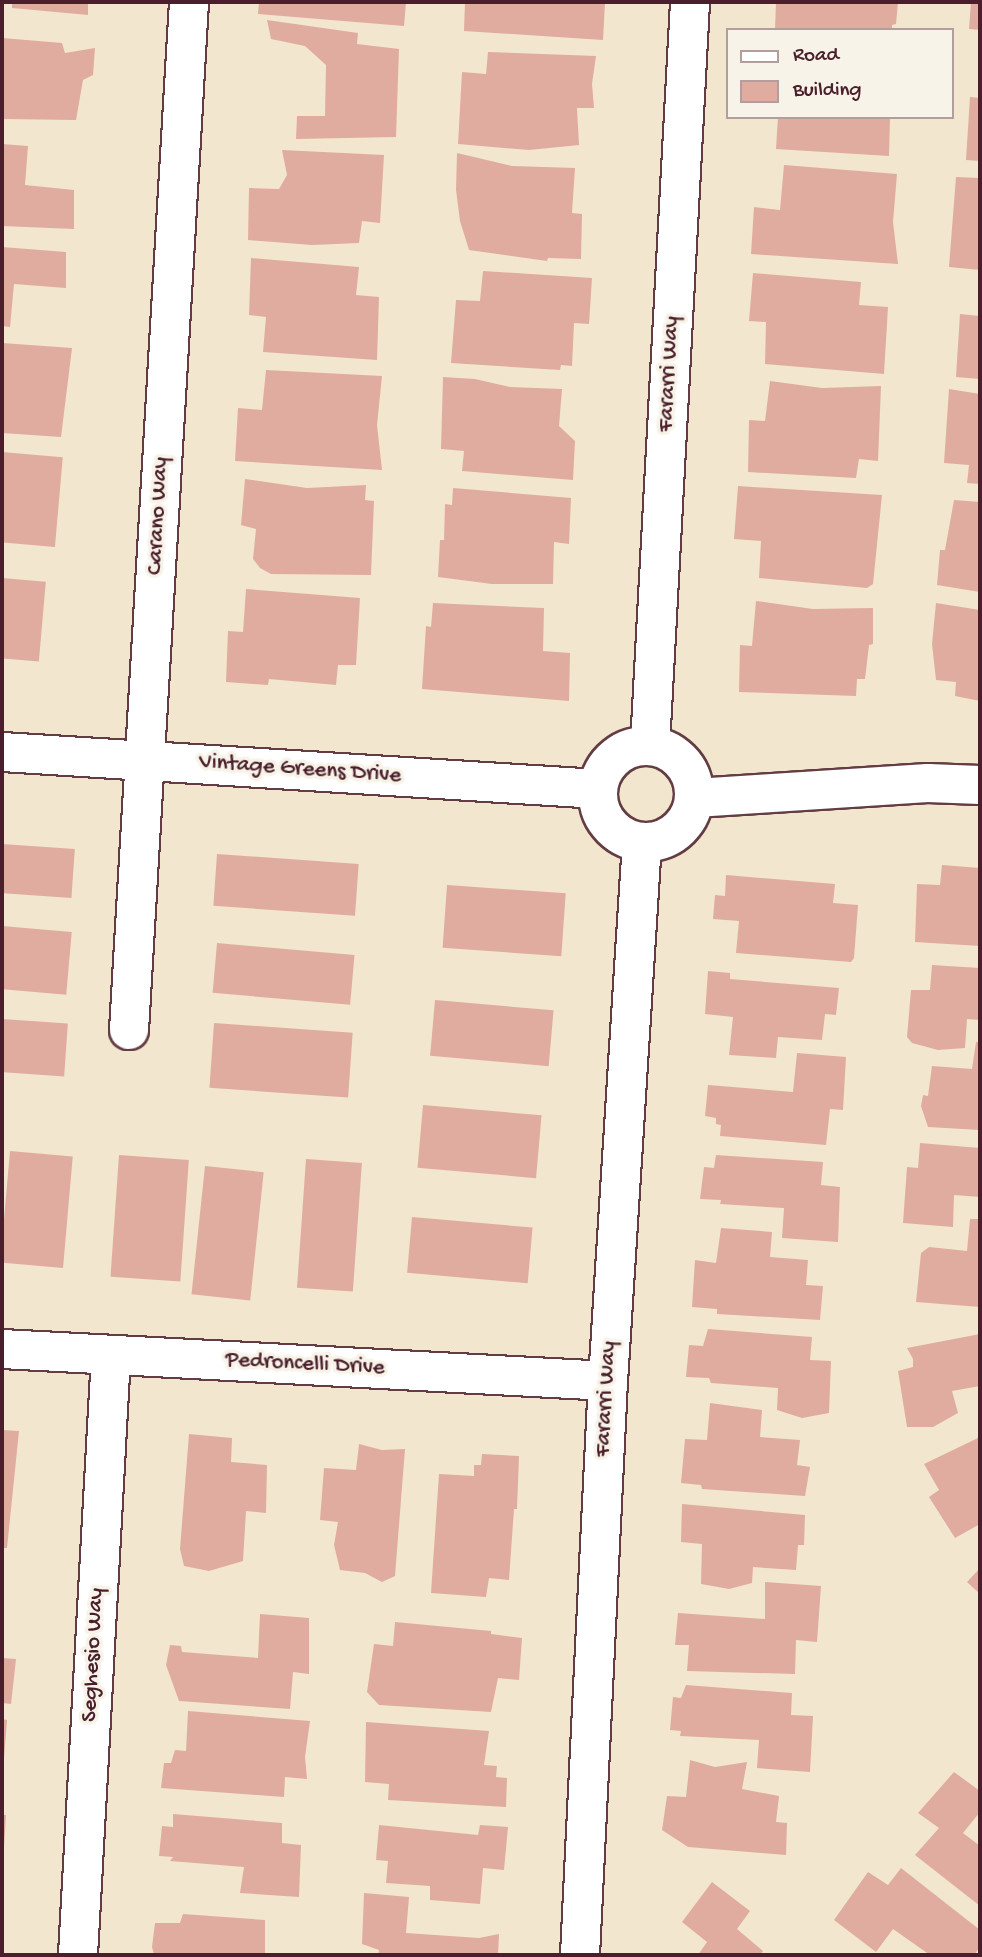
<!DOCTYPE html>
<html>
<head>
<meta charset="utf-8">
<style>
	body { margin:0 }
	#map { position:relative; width:982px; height:1957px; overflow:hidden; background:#f3e6ce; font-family:"Gochi Hand",sans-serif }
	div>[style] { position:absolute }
	.building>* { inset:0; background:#e0aca0; transform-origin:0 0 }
	.roads { filter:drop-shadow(2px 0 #633d43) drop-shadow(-2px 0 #633d43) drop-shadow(0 2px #633d43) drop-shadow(0 -2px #633d43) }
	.street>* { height:38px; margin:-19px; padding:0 19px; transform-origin:19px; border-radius:19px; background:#fff }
	.street>.ring { margin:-19px; padding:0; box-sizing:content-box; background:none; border:38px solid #fff; border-radius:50% }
	span { translate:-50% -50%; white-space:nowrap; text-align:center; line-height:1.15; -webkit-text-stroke:7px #f7f3e8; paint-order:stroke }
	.street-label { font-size:23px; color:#4a1f2b }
	.frame { position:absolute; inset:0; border:4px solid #4a1f2b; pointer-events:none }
	.legend { position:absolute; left:726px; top:28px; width:228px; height:91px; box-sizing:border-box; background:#f7f3e8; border:2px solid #b29e9c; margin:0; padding:9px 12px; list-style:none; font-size:21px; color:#4a1f2b }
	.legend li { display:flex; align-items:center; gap:14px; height:35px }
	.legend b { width:35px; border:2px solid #b29e9c }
</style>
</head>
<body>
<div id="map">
	<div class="building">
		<div style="clip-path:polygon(12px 2px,88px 2px,88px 15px,12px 8px)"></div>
		<div style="clip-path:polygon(259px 2px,406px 2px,404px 26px,258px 14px)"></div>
		<div style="clip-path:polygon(465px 2px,605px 2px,603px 40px,464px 31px)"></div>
		<div style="clip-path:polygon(776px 2px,898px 2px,896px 24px,892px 25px,892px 30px,775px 30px)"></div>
		<div style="clip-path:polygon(971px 2px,980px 2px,980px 30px,969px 29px)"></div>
		<div style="clip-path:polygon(267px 20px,358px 33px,357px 44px,399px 49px,396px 137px,296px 139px,297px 116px,325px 116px,326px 65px,305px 46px,271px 39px)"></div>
		<div style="clip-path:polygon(2px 38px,62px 43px,65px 53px,95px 48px,93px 75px,83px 80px,76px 120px,2px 119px)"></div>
		<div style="clip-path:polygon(488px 52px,596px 56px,592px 84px,594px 108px,577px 108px,579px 145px,529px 150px,458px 144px,462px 72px,486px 74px)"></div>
		<div style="clip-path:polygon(970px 97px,980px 98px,980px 161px,966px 160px)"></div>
		<div style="clip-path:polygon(778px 117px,890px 117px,889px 156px,776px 149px)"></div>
		<div style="clip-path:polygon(2px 144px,28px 146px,25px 185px,74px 190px,74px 229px,2px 226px)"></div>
		<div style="clip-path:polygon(282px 150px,384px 155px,380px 223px,362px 221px,359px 243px,312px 245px,248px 240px,249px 188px,279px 189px,287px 175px)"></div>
		<div style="clip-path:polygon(457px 153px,512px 166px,575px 168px,572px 213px,582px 214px,581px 259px,548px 258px,547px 261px,469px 250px,460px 221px,456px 190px)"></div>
		<div style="clip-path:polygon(784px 165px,897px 174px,893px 222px,898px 264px,751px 254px,754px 207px,780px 210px)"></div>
		<div style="clip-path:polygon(956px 177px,980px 178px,980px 270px,949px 267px)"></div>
		<div style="clip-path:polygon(2px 247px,66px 252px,66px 288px,14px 284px,10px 327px,2px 326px)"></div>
		<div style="clip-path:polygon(251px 258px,359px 267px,356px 295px,379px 297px,377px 360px,263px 352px,266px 317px,249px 315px)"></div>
		<div style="clip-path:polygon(483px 271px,592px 278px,589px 324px,574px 323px,572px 366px,561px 365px,560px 370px,451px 363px,456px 300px,480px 301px)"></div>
		<div style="clip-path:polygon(753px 273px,861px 282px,859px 305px,888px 307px,884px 374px,765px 364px,766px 322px,749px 321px)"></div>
		<div style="clip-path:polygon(960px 314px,980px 316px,980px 379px,956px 377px)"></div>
		<div style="clip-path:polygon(2px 343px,72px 348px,61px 437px,2px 433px)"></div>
		<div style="clip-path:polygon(266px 370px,382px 376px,377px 425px,382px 470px,235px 461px,238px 408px,262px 410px)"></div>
		<div style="clip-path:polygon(443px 377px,475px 379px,510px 387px,562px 389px,559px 426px,575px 441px,573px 480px,462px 471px,464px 451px,441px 449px)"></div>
		<div style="clip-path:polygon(770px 381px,822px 388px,881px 386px,878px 461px,859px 459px,856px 478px,748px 472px,749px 420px,765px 421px)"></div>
		<div style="clip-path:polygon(949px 389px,980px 394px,980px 484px,967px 483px,969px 465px,944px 463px)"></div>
		<div style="left:2px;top:452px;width:61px;height:90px;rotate:5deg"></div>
		<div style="clip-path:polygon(245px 479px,307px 488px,366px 485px,365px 500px,374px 501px,371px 575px,271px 574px,260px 568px,253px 559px,256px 529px,241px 525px)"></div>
		<div style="clip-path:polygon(738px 486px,882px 495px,873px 584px,867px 588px,759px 578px,761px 541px,734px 539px)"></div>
		<div style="clip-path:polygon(453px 488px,571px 498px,569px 544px,554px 542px,553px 584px,492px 584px,438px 577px,440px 540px,444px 540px,445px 504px,452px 505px)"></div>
		<div style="clip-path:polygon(954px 500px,980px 502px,980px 592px,937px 585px,940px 550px,945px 550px)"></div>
		<div style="left:2px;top:578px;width:44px;height:80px;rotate:5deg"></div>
		<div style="clip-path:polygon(246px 589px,360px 598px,356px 665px,338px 665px,336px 685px,269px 679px,268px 685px,226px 682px,228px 631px,243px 632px)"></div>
		<div style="clip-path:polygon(756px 601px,813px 609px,873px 608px,873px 644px,869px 645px,865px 679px,857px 679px,856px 696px,739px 692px,740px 645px,752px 646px)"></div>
		<div style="clip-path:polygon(433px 603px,544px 608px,543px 651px,570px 653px,569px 701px,422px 689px,426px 626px,431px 627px)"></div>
		<div style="clip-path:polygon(936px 603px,980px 610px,980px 701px,955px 696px,956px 682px,936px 680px,932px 644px)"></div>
		<div style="left:2px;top:844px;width:73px;height:49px;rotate:4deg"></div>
		<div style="left:217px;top:854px;width:142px;height:52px;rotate:4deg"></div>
		<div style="clip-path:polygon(942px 865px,980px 868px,980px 946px,915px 942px,917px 884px,940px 885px)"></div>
		<div style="clip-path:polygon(726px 875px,835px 884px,833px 903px,858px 905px,854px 958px,851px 962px,736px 953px,739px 921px,713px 919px,715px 895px,725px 896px)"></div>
		<div style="left:447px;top:885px;width:119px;height:63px;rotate:4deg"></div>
		<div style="left:2px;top:926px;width:70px;height:63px;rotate:5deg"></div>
		<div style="left:217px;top:943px;width:138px;height:50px;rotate:5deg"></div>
		<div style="clip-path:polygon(932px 965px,980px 968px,980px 1020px,967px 1019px,965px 1048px,938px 1050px,912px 1043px,907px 1037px,911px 990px,930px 990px)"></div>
		<div style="clip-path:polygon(708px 971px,730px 973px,730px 979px,839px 988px,836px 1015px,825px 1014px,822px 1040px,778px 1037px,776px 1058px,729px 1055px,733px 1017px,705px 1014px)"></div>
		<div style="left:435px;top:1000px;width:119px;height:56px;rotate:5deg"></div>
		<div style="left:2px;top:1019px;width:66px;height:53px;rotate:4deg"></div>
		<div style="left:214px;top:1023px;width:139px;height:65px;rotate:4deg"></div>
		<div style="clip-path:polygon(976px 1042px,980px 1042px,980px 1130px,928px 1127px,921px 1106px,923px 1095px,928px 1096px,932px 1066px,972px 1069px)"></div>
		<div style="clip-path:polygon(797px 1053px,846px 1057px,843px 1110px,830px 1109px,826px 1145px,720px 1136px,721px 1125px,716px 1124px,716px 1118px,705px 1116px,708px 1085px,793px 1092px)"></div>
		<div style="left:423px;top:1105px;width:119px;height:63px;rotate:5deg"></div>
		<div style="clip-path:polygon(920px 1143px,980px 1148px,980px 1197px,954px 1195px,953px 1227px,903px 1223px,907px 1167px,918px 1168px)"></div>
		<div style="left:10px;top:1151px;width:63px;height:112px;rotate:5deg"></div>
		<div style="left:119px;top:1155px;width:70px;height:122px;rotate:4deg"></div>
		<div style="clip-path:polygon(716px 1155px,823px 1162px,821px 1185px,840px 1187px,838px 1242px,782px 1238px,784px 1208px,720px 1204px,721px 1200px,700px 1199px,704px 1167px,714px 1168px)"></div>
		<div style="left:306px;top:1159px;width:56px;height:129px;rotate:4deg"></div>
		<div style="left:205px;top:1166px;width:59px;height:129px;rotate:6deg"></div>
		<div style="left:412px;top:1217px;width:121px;height:56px;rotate:5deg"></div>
		<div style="clip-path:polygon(970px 1219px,980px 1219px,980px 1307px,916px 1302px,921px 1253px,929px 1247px,967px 1251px)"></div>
		<div style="clip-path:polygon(721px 1228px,772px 1232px,770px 1257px,808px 1260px,806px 1285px,823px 1286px,820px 1320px,717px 1314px,717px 1309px,692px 1307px,695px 1260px,716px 1263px)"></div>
		<div style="clip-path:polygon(708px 1329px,812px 1337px,810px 1360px,831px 1361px,829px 1413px,802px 1418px,777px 1410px,778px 1388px,711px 1383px,709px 1378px,686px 1377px,689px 1345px,703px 1346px)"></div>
		<div style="clip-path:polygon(980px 1334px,980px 1386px,952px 1391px,958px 1413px,933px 1427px,907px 1427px,898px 1371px,913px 1367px,913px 1359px,907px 1348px)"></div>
		<div style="clip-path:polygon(710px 1403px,762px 1410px,760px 1437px,800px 1440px,797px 1465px,810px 1467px,805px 1496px,702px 1489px,701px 1485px,681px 1483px,685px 1439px,707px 1440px)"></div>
		<div style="clip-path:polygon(2px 1430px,19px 1431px,7px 1548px,2px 1548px)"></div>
		<div style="clip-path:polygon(189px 1434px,232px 1438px,231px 1462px,267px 1465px,266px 1513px,246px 1511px,243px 1561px,209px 1571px,184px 1566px,180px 1549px)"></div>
		<div style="clip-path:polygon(980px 1437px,980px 1524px,955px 1538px,929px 1497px,939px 1490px,924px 1464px)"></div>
		<div style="clip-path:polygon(359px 1444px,382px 1450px,405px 1449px,395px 1576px,382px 1582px,365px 1573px,340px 1570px,334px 1545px,338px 1522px,320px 1520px,324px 1468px,356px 1470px)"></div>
		<div style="clip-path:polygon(482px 1454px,519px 1456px,517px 1509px,514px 1509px,509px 1580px,489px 1578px,486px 1597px,431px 1593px,439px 1474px,474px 1476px,474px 1465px,481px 1465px)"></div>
		<div style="clip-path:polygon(682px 1504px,805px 1515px,804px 1545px,798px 1545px,796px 1570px,753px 1567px,752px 1583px,729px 1589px,701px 1584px,702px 1544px,681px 1542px)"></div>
		<div style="clip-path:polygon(980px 1568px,980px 1594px,967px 1582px)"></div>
		<div style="clip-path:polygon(765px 1582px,821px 1586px,817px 1642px,796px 1640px,795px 1674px,687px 1671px,689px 1645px,675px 1645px,678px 1613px,765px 1619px)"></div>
		<div style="clip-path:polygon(260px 1614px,309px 1618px,309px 1674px,293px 1672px,290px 1709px,179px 1701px,166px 1665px,170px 1645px,181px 1646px,182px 1652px,258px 1658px)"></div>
		<div style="clip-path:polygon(395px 1622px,491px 1631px,491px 1634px,522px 1638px,519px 1680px,498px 1678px,491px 1712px,379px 1705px,367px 1692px,374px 1644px,393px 1646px)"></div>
		<div style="clip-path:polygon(2px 1658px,16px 1659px,11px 1704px,2px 1703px)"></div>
		<div style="clip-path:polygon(686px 1685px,792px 1693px,791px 1715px,813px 1716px,810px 1772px,757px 1768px,759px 1740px,680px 1736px,681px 1731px,670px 1730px,673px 1697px,681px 1698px)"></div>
		<div style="clip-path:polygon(188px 1711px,310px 1721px,305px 1757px,307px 1779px,285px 1777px,284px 1797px,161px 1788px,164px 1763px,171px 1763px,175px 1750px,186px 1751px)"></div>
		<div style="clip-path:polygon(2px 1719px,7px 1720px,4px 1759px,2px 1758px)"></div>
		<div style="clip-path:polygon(366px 1722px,489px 1731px,484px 1765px,497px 1766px,496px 1777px,507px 1778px,506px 1807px,388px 1800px,389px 1784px,365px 1782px)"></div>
		<div style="clip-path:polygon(690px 1760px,715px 1767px,747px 1762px,742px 1789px,779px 1796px,776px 1822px,787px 1823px,786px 1855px,688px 1847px,662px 1830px,667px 1796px,686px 1797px)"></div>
		<div style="clip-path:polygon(954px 1772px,980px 1791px,980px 1812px,963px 1833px,980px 1846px,980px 1906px,915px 1855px,939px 1828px,918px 1813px)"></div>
		<div style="clip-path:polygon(173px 1814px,282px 1823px,282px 1843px,301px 1845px,299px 1897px,240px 1893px,244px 1867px,170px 1861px,173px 1857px,159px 1856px,162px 1826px,173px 1827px)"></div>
		<div style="clip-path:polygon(2px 1815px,6px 1815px,4px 1847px,2px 1847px)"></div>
		<div style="clip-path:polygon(379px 1825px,478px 1835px,480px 1825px,508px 1827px,504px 1870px,483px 1868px,480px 1904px,430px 1900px,430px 1886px,386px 1883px,388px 1861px,376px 1860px)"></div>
		<div style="clip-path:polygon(901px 1868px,980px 1930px,980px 1947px,974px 1955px,930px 1955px,893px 1929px,876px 1952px,834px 1920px,868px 1872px,888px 1885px)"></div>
		<div style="clip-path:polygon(712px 1882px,750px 1911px,737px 1929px,763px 1951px,760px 1955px,698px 1955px,707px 1942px,682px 1922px)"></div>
		<div style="clip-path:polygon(364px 1893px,409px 1897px,406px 1933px,479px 1938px,499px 1934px,498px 1955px,378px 1955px,379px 1950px,362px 1944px)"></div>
		<div style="clip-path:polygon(183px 1914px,265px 1920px,265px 1955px,154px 1955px,152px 1947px,155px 1923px,180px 1923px)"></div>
	</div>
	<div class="roads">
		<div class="street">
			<div class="ring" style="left:598px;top:746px;width:58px;height:58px"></div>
			<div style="left:650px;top:746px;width:745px;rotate:-86.92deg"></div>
			<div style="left:2px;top:752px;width:597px;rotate:3.55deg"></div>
			<div style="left:695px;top:798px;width:233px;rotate:-3.7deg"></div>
			<div style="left:928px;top:783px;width:52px;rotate:2.2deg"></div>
			<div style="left:129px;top:1030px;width:1030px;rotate:-86.66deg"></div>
			<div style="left:2px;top:1349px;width:607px;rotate:3.02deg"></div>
			<div style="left:78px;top:1955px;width:601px;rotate:-86.85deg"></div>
			<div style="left:580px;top:1955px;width:575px;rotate:-87.21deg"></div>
			<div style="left:608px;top:1381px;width:540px;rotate:-86.39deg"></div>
		</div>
	</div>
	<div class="street-label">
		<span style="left:670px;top:374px;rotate:-87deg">Fararri Way</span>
		<span style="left:159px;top:516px;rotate:-87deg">Carano Way</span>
		<span style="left:300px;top:770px;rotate:4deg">Vintage Greens Drive</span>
		<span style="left:305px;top:1365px;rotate:3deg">Pedroncelli Drive</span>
		<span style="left:607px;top:1399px;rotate:-87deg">Fararri Way</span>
		<span style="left:94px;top:1655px;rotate:-87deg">Seghesio Way</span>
	</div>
	<div class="frame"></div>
	<ul class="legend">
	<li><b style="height:9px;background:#fff"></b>Road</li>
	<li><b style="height:19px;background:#e0aca0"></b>Building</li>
	</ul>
</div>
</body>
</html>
